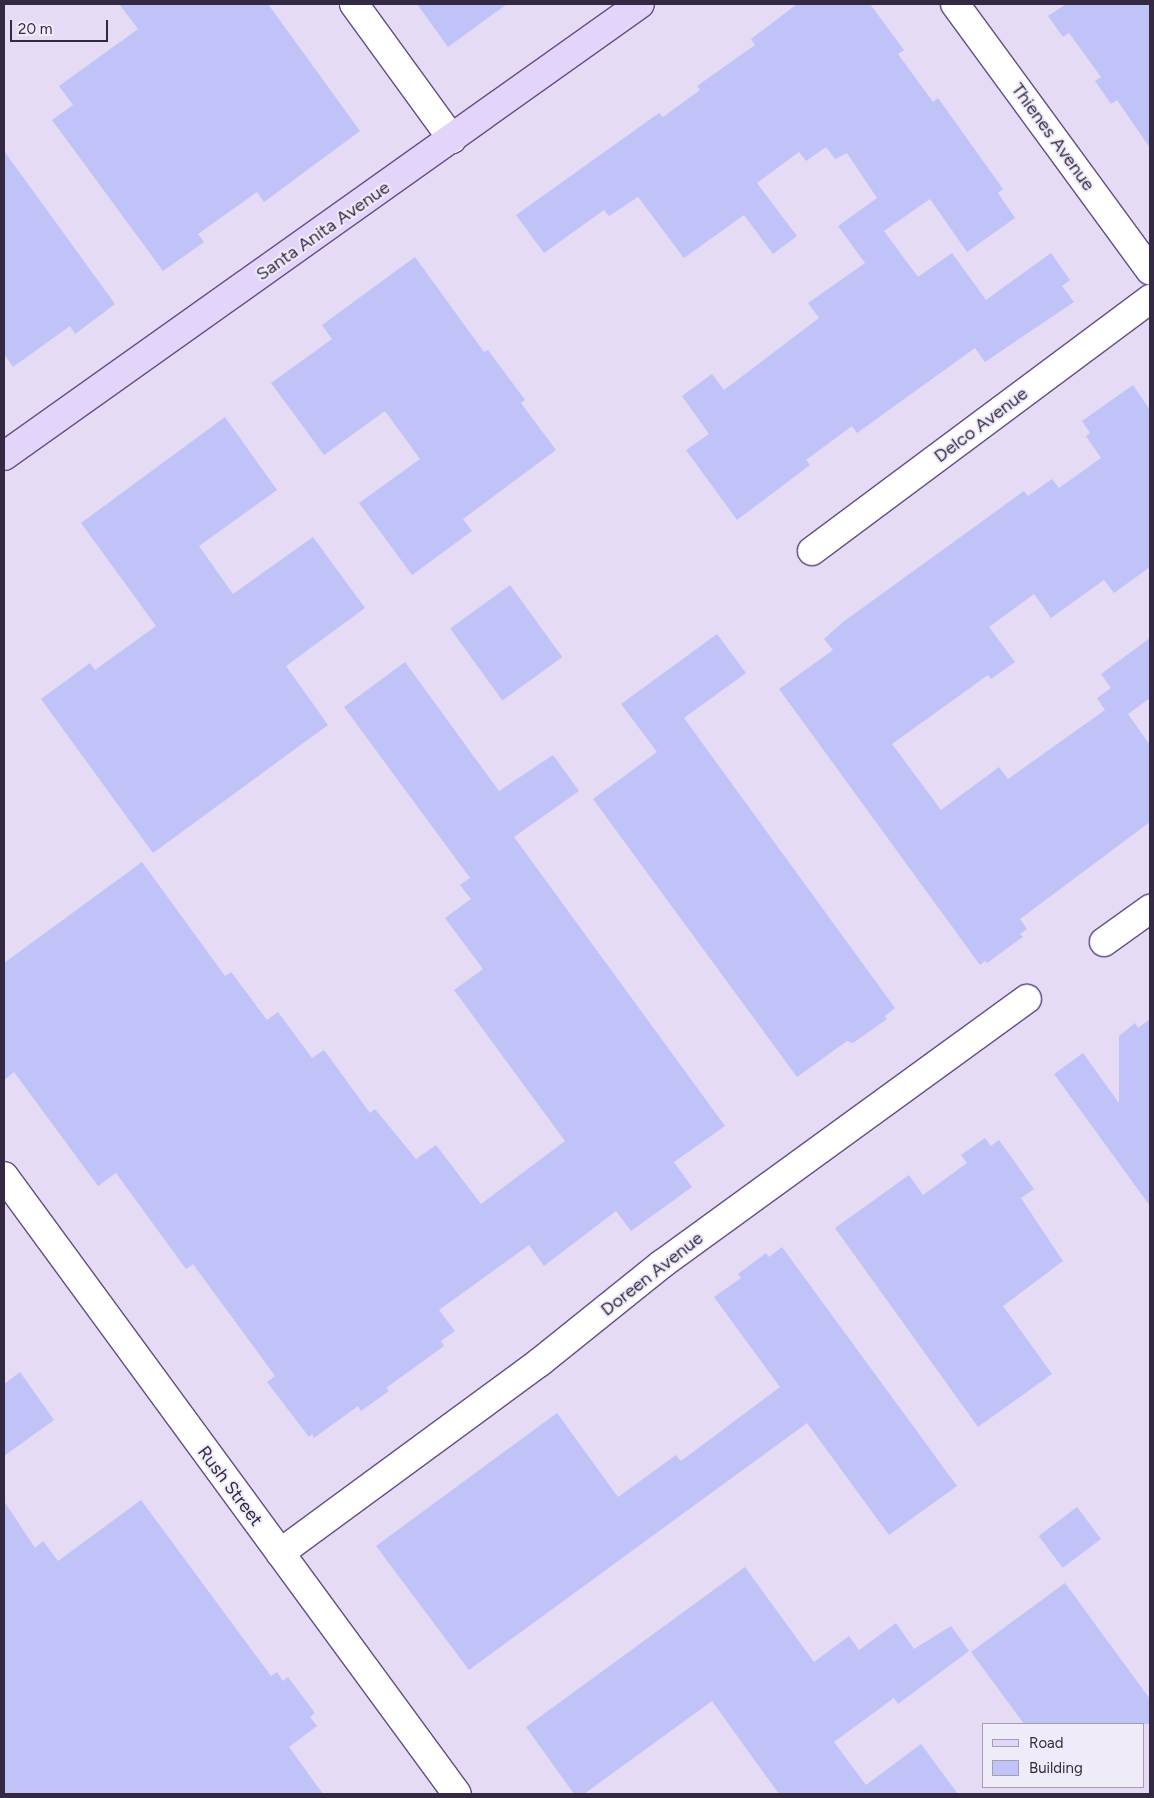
<!DOCTYPE html>
<html>
<head>
<meta charset="utf-8">
<style>
	body { margin:0 }
	#map { position:relative; width:1154px; height:1798px; overflow:hidden; background:#e5dbf5; font-family:Figtree,sans-serif }
	div>[style] { position:absolute }
	.building>* { inset:0; background:#c0c3f8; transform-origin:0 0 }
	.roads { filter:drop-shadow(1px 0 #664e87) drop-shadow(-1px 0 #664e87) drop-shadow(0 1px #664e87) drop-shadow(0 -1px #664e87) }
	.minor>* { height:28px; margin:-14px; padding:0 14px; transform-origin:14px; border-radius:14px; background:#fff }
	.tertiary>* { height:28px; margin:-14px; padding:0 14px; transform-origin:14px; border-radius:14px; background:#fff }
	.primary>* { height:28px; margin:-14px; padding:0 14px; transform-origin:14px; border-radius:14px; background:#e3d4fa }
	span { translate:-50% -50%; white-space:nowrap; text-align:center; line-height:1.15; -webkit-text-stroke:4px #f0ebf8; paint-order:stroke }
	.street-label { font-size:18px; color:#342943 }
	.frame { position:absolute; inset:0; border:5px solid #342943; pointer-events:none }
	.legend { position:absolute; left:982px; top:1723px; width:162px; height:65px; box-sizing:border-box; background:#f0ebf8; border:1px solid #a59db0; margin:0; padding:6px 9px; list-style:none; font-size:15px; color:#342943 }
	.legend li { display:flex; align-items:center; gap:10px; height:25px }
	.legend b { width:25px; border:1px solid #a59db0 }
	.scale { position:absolute; left:10px; top:20px; width:98px; height:22px; box-sizing:border-box; border:2px solid #342943; border-top:0; padding-left:6px; font-size:15px; line-height:18px; white-space:nowrap; color:#342943; -webkit-text-stroke:4px #f0ebf8; paint-order:stroke }
</style>
</head>
<body>
<div id="map">
	<div class="building">
		<div style="clip-path:polygon(119px 4px,268px 4px,360px 131px,264px 202px,257px 192px,198px 234px,204px 242px,163px 271px,52px 120px,73px 105px,59px 86px,138px 29px)"></div>
		<div style="clip-path:polygon(417px 4px,507px 4px,448px 47px)"></div>
		<div style="clip-path:polygon(797px 4px,870px 4px,904px 50px,898px 54px,933px 102px,938px 98px,1003px 189px,998px 193px,1015px 218px,967px 252px,930px 199px,884px 231px,918px 277px,952px 253px,986px 300px,1051px 253px,1070px 280px,1062px 286px,1074px 302px,985px 362px,975px 348px,857px 433px,852px 426px,806px 460px,810px 465px,737px 520px,686px 450px,709px 434px,682px 396px,712px 374px,724px 390px,819px 318px,808px 303px,865px 263px,838px 226px,877px 198px,847px 153px,835px 159px,826px 147px,806px 161px,799px 152px,757px 183px,797px 236px,773px 254px,744px 215px,684px 258px,638px 197px,609px 216px,604px 210px,544px 253px,516px 215px,659px 113px,663px 117px,700px 90px,697px 86px,755px 45px,751px 39px)"></div>
		<div style="clip-path:polygon(1066px 4px,1150px 4px,1150px 148px,1117px 100px,1111px 104px,1095px 81px,1101px 77px,1069px 33px,1063px 37px,1048px 16px)"></div>
		<div style="clip-path:polygon(4px 151px,115px 304px,75px 334px,70px 326px,13px 367px,4px 354px)"></div>
		<div style="clip-path:polygon(415px 257px,484px 352px,488px 350px,525px 400px,521px 403px,556px 450px,463px 519px,472px 531px,412px 575px,359px 503px,420px 459px,385px 411px,324px 455px,271px 383px,332px 339px,322px 325px)"></div>
		<div style="clip-path:polygon(1133px 385px,1150px 410px,1150px 567px,1114px 593px,1104px 580px,1051px 618px,1034px 594px,989px 627px,1015px 662px,991px 679px,988px 675px,892px 744px,941px 810px,999px 767px,1008px 779px,1105px 710px,1097px 698px,1111px 688px,1101px 674px,1150px 638px,1150px 698px,1128px 714px,1150px 745px,1150px 822px,1020px 919px,1027px 929px,1020px 934px,1023px 937px,987px 963px,985px 961px,980px 965px,779px 689px,833px 650px,824px 639px,843px 622px,1024px 491px,1028px 496px,1052px 479px,1059px 488px,1101px 458px,1086px 436px,1090px 433px,1082px 421px)"></div>
		<div style="clip-path:polygon(225px 417px,277px 490px,199px 546px,233px 594px,313px 537px,365px 608px,286px 666px,328px 725px,153px 853px,41px 699px,90px 663px,95px 670px,156px 626px,81px 523px)"></div>
		<div style="left:510px;top:585px;width:89px;height:74px;rotate:54deg"></div>
		<div style="clip-path:polygon(717px 634px,746px 673px,684px 718px,895px 1008px,885px 1016px,887px 1019px,853px 1043px,847px 1041px,797px 1077px,593px 799px,657px 752px,621px 704px)"></div>
		<div style="clip-path:polygon(405px 662px,499px 791px,553px 755px,579px 791px,514px 837px,725px 1126px,674px 1162px,692px 1187px,631px 1231px,616px 1211px,544px 1266px,529px 1245px,439px 1310px,455px 1331px,441px 1341px,444px 1346px,386px 1388px,389px 1391px,361px 1411px,358px 1406px,314px 1438px,312px 1434px,309px 1437px,267px 1382px,275px 1376px,193px 1264px,186px 1269px,116px 1173px,98px 1186px,14px 1072px,4px 1080px,4px 963px,142px 862px,225px 976px,231px 972px,267px 1020px,278px 1012px,312px 1058px,324px 1050px,370px 1113px,375px 1109px,416px 1159px,436px 1145px,481px 1204px,565px 1141px,454px 990px,483px 969px,445px 918px,471px 899px,460px 885px,470px 878px,344px 707px)"></div>
		<div style="clip-path:polygon(1150px 1019px,1150px 1206px,1054px 1074px,1083px 1053px,1119px 1103px,1119px 1036px,1135px 1023px,1138px 1028px)"></div>
		<div style="clip-path:polygon(985px 1138px,991px 1146px,999px 1140px,1034px 1189px,1021px 1198px,1063px 1261px,1003px 1306px,1052px 1374px,978px 1427px,835px 1228px,909px 1175px,923px 1195px,967px 1163px,961px 1155px)"></div>
		<div style="clip-path:polygon(782px 1247px,957px 1486px,889px 1535px,807px 1423px,469px 1670px,376px 1546px,557px 1413px,618px 1497px,676px 1455px,681px 1461px,780px 1387px,714px 1297px,741px 1278px,738px 1274px,766px 1253px,769px 1257px)"></div>
		<div style="clip-path:polygon(20px 1372px,54px 1420px,4px 1456px,4px 1384px)"></div>
		<div style="clip-path:polygon(141px 1500px,271px 1676px,277px 1672px,283px 1681px,288px 1677px,315px 1713px,310px 1717px,317px 1726px,289px 1747px,323px 1794px,4px 1794px,4px 1501px,35px 1548px,43px 1541px,58px 1561px)"></div>
		<div style="left:1077px;top:1507px;width:40px;height:48px;rotate:53deg"></div>
		<div style="clip-path:polygon(745px 1567px,814px 1662px,849px 1636px,859px 1650px,896px 1623px,914px 1649px,951px 1626px,969px 1651px,898px 1704px,894px 1698px,834px 1742px,866px 1785px,921px 1744px,958px 1794px,779px 1794px,712px 1701px,584px 1794px,574px 1794px,526px 1727px)"></div>
		<div style="clip-path:polygon(1065px 1583px,1150px 1699px,1150px 1724px,1024px 1724px,971px 1652px)"></div>
	</div>
	<div class="roads">
		<div class="minor">
			<div style="left:354px;top:4px;width:167px;rotate:54deg"></div>
			<div style="left:955px;top:4px;width:330px;rotate:53.8deg"></div>
			<div style="left:812px;top:551px;width:422px;rotate:-36.7deg"></div>
			<div style="left:1104px;top:942px;width:57px;rotate:-35.7deg"></div>
			<div style="left:280px;top:1553px;width:323px;rotate:-36.3deg"></div>
			<div style="left:540px;top:1362px;width:156px;rotate:-38.8deg"></div>
			<div style="left:662px;top:1264px;width:451px;rotate:-36deg"></div>
		</div>
		<div class="tertiary">
			<div style="left:4px;top:1176px;width:766px;rotate:53.76deg"></div>
		</div>
		<div class="primary">
			<div style="left:4px;top:456px;width:780px;rotate:-35.4deg"></div>
		</div>
	</div>
	<div class="street-label">
		<span style="left:1053px;top:137px;rotate:54deg">Thienes Avenue</span>
		<span style="left:323px;top:231px;rotate:-35deg">Santa Anita Avenue</span>
		<span style="left:981px;top:425px;rotate:-37deg">Delco Avenue</span>
		<span style="left:652px;top:1274px;rotate:-38deg">Doreen Avenue</span>
		<span style="left:230px;top:1486px;rotate:53deg">Rush Street</span>
	</div>
	<div class="frame"></div>
	<ul class="legend">
	<li><b style="height:6px;background:#e3d4fa"></b>Road</li>
	<li><b style="height:14px;background:#c0c3f8"></b>Building</li>
	</ul>
	<div class="scale">20 m</div>
</div>
</body>
</html>
